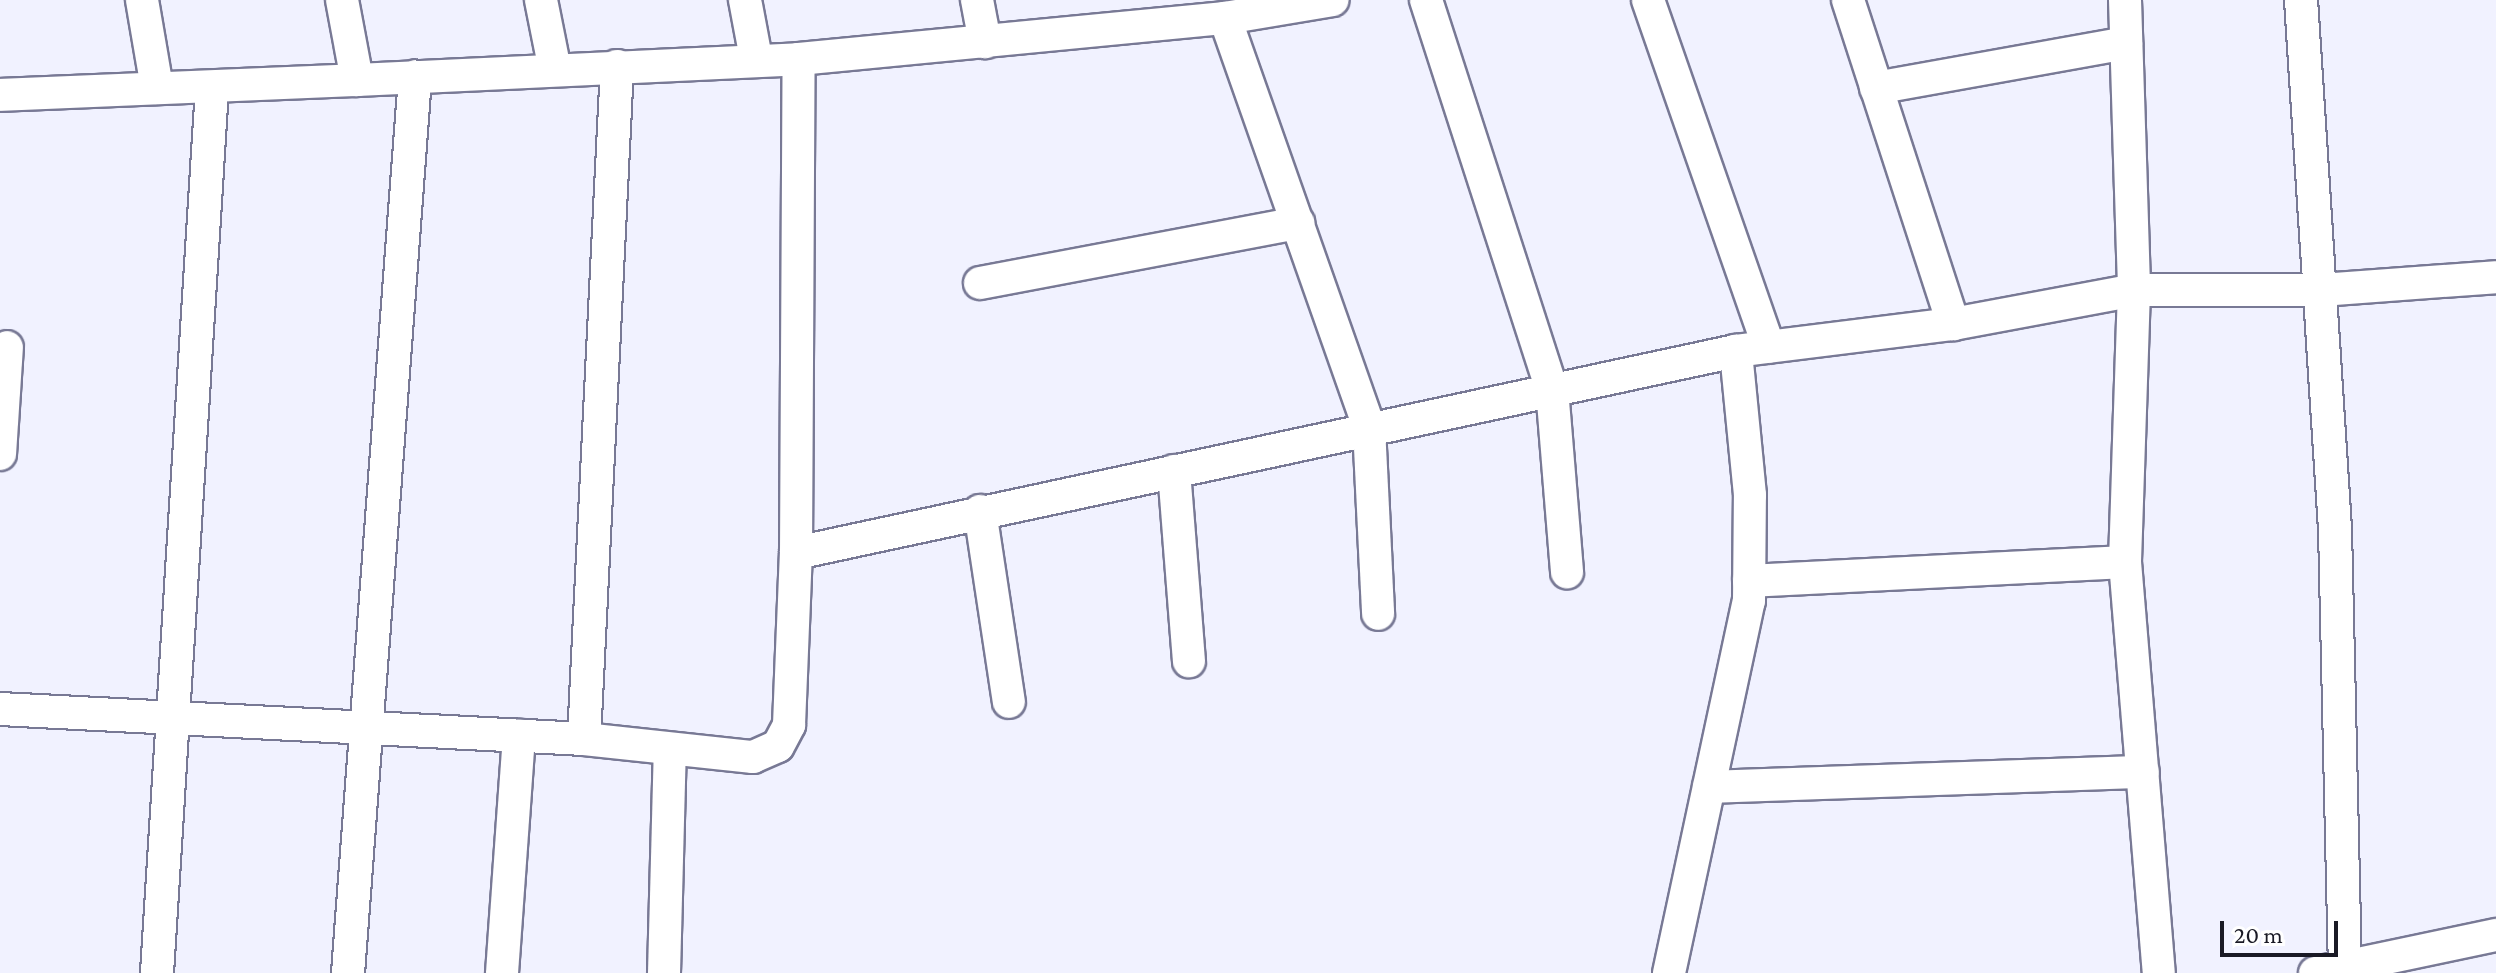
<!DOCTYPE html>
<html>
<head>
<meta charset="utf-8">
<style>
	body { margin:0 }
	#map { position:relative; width:2496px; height:973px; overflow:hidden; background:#f1f2ff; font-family:"Crimson Pro",serif }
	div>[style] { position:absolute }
	.roads { filter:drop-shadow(2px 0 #787995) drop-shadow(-2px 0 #787995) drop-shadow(0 2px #787995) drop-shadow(0 -2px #787995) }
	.street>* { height:32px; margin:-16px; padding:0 16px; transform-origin:16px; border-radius:16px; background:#fff }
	span { translate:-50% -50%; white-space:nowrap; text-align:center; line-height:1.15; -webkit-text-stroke:6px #fff; paint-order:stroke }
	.scale { position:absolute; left:2220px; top:921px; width:118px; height:36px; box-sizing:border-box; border:4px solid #1a1a25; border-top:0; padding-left:10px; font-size:24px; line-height:28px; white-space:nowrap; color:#1a1a25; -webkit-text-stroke:6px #fff; paint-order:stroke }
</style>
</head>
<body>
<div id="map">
	<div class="roads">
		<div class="street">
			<div style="left:142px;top:0;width:89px;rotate:80.3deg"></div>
			<div style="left:541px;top:0;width:71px;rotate:78.7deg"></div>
			<div style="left:745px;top:0;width:59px;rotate:79.3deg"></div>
			<div style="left:977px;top:0;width:43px;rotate:79.2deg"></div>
			<div style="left:1426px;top:0;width:409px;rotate:72.1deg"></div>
			<div style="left:1552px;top:389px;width:184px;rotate:85.3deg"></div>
			<div style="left:1648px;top:0;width:367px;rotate:70.8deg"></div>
			<div style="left:1848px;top:0;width:341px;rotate:72deg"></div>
			<div style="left:2125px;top:0;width:290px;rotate:88.2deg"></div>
			<div style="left:2134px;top:290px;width:272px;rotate:91.9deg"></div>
			<div style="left:2125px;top:562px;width:412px;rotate:85.3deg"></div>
			<div style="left:2301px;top:0;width:530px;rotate:86.32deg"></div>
			<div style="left:2335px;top:529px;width:438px;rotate:88.7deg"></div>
			<div style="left:1225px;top:18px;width:434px;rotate:70.6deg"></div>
			<div style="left:1369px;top:427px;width:187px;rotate:87.2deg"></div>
			<div style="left:357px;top:80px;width:442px;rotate:-2.7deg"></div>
			<div style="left:799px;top:59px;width:428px;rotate:-5.5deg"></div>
			<div style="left:1225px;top:18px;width:109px;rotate:-9.5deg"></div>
			<div style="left:1876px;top:88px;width:254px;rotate:-10.2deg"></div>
			<div style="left:0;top:95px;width:357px;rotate:-2.4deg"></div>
			<div style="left:357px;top:80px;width:81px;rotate:-100.6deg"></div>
			<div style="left:980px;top:283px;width:324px;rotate:-10.7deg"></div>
			<div style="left:0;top:454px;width:107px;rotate:-86.3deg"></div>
			<div style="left:1174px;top:471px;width:191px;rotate:85.5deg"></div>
			<div style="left:980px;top:511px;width:193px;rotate:81.4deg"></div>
			<div style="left:796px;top:553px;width:961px;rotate:-12.13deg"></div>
			<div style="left:1736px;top:351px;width:219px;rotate:-7.1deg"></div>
			<div style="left:1953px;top:324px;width:184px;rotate:-10.6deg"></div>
			<div style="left:2134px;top:290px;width:187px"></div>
			<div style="left:2321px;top:290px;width:175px;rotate:-4.2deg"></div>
			<div style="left:1749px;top:581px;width:376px;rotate:-2.9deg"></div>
			<div style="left:0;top:709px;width:585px;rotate:2.94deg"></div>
			<div style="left:584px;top:739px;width:170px;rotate:6.1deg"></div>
			<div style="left:753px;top:757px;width:27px;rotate:-24deg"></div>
			<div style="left:778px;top:746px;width:24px;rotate:-62deg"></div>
			<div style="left:789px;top:725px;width:172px;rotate:-87.7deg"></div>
			<div style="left:796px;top:553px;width:494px;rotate:-89.7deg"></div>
			<div style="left:584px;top:739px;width:674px;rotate:-87.19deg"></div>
			<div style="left:1709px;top:787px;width:434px;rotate:-2deg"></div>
			<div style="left:157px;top:973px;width:887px;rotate:-86.44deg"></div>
			<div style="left:348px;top:973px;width:899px;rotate:-85.72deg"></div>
			<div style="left:502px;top:973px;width:238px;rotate:-85.9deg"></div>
			<div style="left:664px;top:973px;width:224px;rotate:-88.5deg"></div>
			<div style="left:1669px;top:973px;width:381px;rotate:-77.9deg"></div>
			<div style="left:1749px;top:601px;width:106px;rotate:-89.5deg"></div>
			<div style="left:1750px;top:495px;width:145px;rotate:-95.6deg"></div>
			<div style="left:2315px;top:973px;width:185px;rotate:-11.9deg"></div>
		</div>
	</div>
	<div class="scale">20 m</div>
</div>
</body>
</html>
